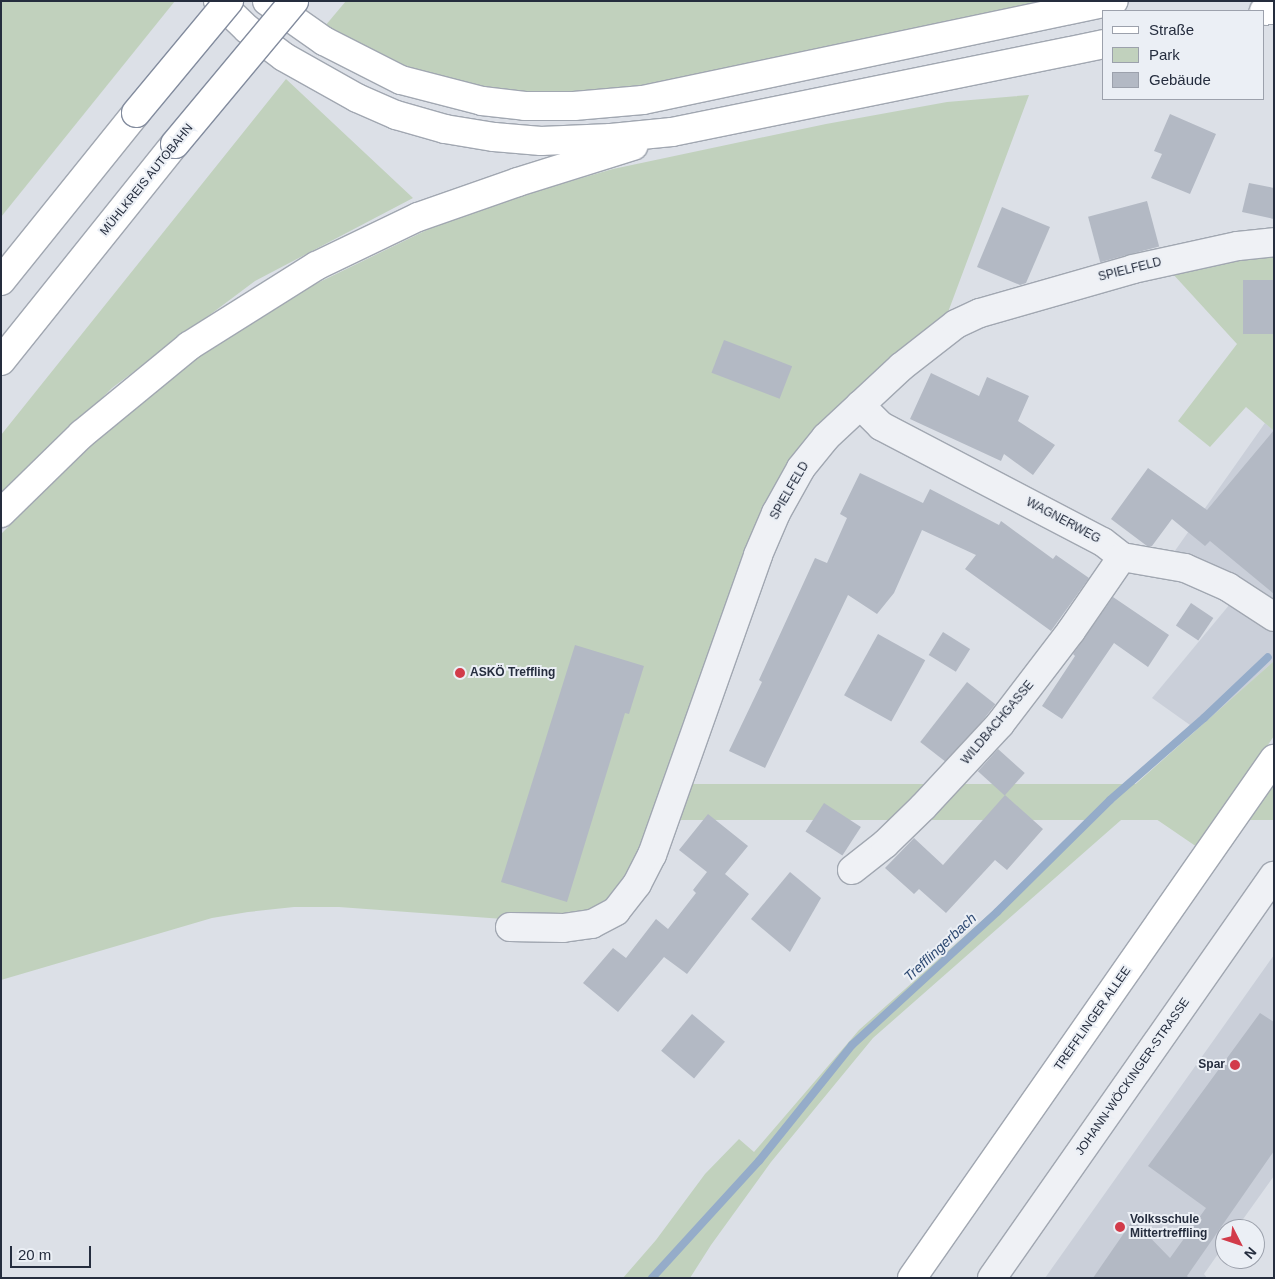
<!DOCTYPE html>
<html>
<head>
<meta charset="utf-8">
<style>
	body { margin:0 }
	#map { position:relative; width:1275px; height:1279px; overflow:hidden; background:#dce0e7; font-family:Helvetica,sans-serif }
	div>[style] { position:absolute }
	.built>* { inset:0; background:#cacfd9 }
	.green>* { inset:0; background:#c1d1bd; transform-origin:0 0 }
	.stream>* { height:8px; margin:-4px; padding:0 4px; transform-origin:4px; border-radius:4px; background:#95acc9 }
	.building>* { inset:0; background:#b3b9c4; transform-origin:0 0 }
	.roads { filter:drop-shadow(1px 0 #a1a7b1) drop-shadow(-1px 0 #a1a7b1) drop-shadow(0 1px #a1a7b1) drop-shadow(0 -1px #a1a7b1) }
	.street>* { height:28px; margin:-14px; padding:0 14px; transform-origin:14px; border-radius:14px; background:#eff1f5 }
	.primary>* { height:28px; margin:-14px; padding:0 14px; transform-origin:14px; border-radius:14px; background:#fff }
	.highway>* { height:28px; margin:-14px; padding:0 14px; transform-origin:14px; border-radius:14px; background:#fff }
	.bridges { filter:drop-shadow(1px 0 #838c9e) drop-shadow(-1px 0 #838c9e) drop-shadow(0 1px #838c9e) drop-shadow(0 -1px #838c9e) }
	.highway-bridge>* { height:28px; margin:-14px; padding:0 14px; transform-origin:14px; border-radius:14px; background:#fff }
	.dots>* { width:14px; height:14px; translate:-50% -50%; box-sizing:border-box; border:2px solid #ebeff5; border-radius:50% }
	span { translate:-50% -50%; white-space:nowrap; text-align:center; line-height:1.15; -webkit-text-stroke:4px #ebeff5; paint-order:stroke }
	.street-label { font-size:12px; color:#252d3e }
	.poi-label { font-size:12px; color:#252d3e; font-weight:700 }
	.left { translate:0 -50%; text-align:left }
	.right { translate:-100% -50%; text-align:right }
	.water-label { font-size:14px; color:#2e4a73; font-style:italic }
	.frame { position:absolute; inset:0; border:2px solid #252d3e; pointer-events:none }
	.legend { position:absolute; left:1102px; top:10px; width:162px; height:90px; box-sizing:border-box; background:#ebeff5; border:1px solid #9ca1ac; margin:0; padding:6px 9px; list-style:none; font-size:15px; color:#252d3e }
	.legend li { display:flex; align-items:center; gap:10px; height:25px }
	.legend b { width:25px; border:1px solid #9ca1ac }
	.north { position:absolute; left:1215px; top:1219px; width:50px; height:50px; box-sizing:border-box; background:#ebeff5; border:1px solid #9ca1ac; border-radius:50%; rotate:131deg; font-size:14px; font-weight:700; line-height:20px; text-align:center; color:#252d3e }
	.north::after { content:''; display:block; margin:auto; width:18px; height:22px; background:#d23b4a; clip-path:polygon(50% 0,100% 100%,50% 72%,0 100%) }
	.scale { position:absolute; left:10px; top:1246px; width:81px; height:22px; box-sizing:border-box; border:2px solid #252d3e; border-top:0; padding-left:6px; font-size:15px; line-height:18px; white-space:nowrap; color:#252d3e; -webkit-text-stroke:4px #ebeff5; paint-order:stroke }
</style>
</head>
<body>
<div id="map">
	<div class="built">
		<div style="clip-path:polygon(1265px 423px,1274px 431px,1274px 600px,1236px 578px,1172px 555px)"></div>
		<div style="clip-path:polygon(1230px 604px,1274px 633px,1274px 661px,1197px 730px,1152px 698px)"></div>
		<div style="clip-path:polygon(1274px 955px,1274px 1176px,1236px 1229px,1225px 1229px,1225px 1244px,1204px 1274px,1207px 1278px,1045px 1278px)"></div>
	</div>
	<div class="green">
		<div style="clip-path:polygon(1px 1px,175px 1px,1px 217px)"></div>
		<div style="clip-path:polygon(346px 1px,1070px 1px,646px 86px,580px 94px,487px 90px,434px 80px,348px 41px,325px 26px)"></div>
		<div style="clip-path:polygon(286px 79px,413px 198px,255px 281px,112px 388px,1px 500px,1px 435px)"></div>
		<div style="clip-path:polygon(1029px 95px,944px 323px,816px 430px,630px 872px,615px 893px,601px 906px,582px 917px,531px 921px,339px 907px,294px 907px,248px 912px,212px 918px,1px 980px,1px 534px,87px 449px,137px 405px,189px 364px,248px 322px,299px 292px,435px 226px,515px 197px,613px 169px,826px 124px,947px 102px)"></div>
		<div style="clip-path:polygon(1274px 253px,1274px 431px,1246px 407px,1210px 447px,1178px 421px,1237px 344px,1172px 273px,1216px 261px)"></div>
		<div style="clip-path:polygon(1274px 661px,1274px 736px,1197px 847px,1137px 806px,873px 1038px,771px 1162px,711px 1245px,690px 1278px,623px 1278px,656px 1240px,705px 1174px,739px 1139px,754px 1152px,859px 1030px)"></div>
		<div style="left:1274px;top:784px;width:36px;height:603px;rotate:90deg"></div>
	</div>
	<div class="stream">
		<div style="left:652px;top:1278px;width:159px;rotate:-47.6deg"></div>
		<div style="left:759px;top:1161px;width:149px;rotate:-51.3deg"></div>
		<div style="left:852px;top:1045px;width:197px;rotate:-42.5deg"></div>
		<div style="left:997px;top:912px;width:159px;rotate:-44.7deg"></div>
		<div style="left:1110px;top:800px;width:125px;rotate:-41.1deg"></div>
		<div style="left:1204px;top:718px;width:88px;rotate:-43.6deg"></div>
	</div>
	<div class="building">
		<div style="clip-path:polygon(1170px 114px,1216px 134px,1190px 194px,1151px 178px,1162px 154px,1154px 151px)"></div>
		<div style="clip-path:polygon(1249px 183px,1274px 188px,1274px 219px,1242px 212px)"></div>
		<div style="left:1147px;top:201px;width:47px;height:61px;rotate:75deg"></div>
		<div style="clip-path:polygon(1002px 207px,1050px 227px,1026px 283px,1020px 285px,977px 267px)"></div>
		<div style="left:1243px;top:280px;width:31px;height:54px"></div>
		<div style="left:724px;top:340px;width:73px;height:35px;rotate:21deg"></div>
		<div style="clip-path:polygon(931px 373px,979px 396px,987px 377px,1029px 396px,1018px 421px,1055px 445px,1033px 475px,1004px 454px,1001px 461px,910px 419px)"></div>
		<div style="clip-path:polygon(1274px 430px,1274px 594px,1210px 541px,1205px 546px,1172px 519px,1152px 546px,1147px 546px,1111px 519px,1148px 468px,1207px 510px)"></div>
		<div style="clip-path:polygon(860px 473px,923px 503px,930px 489px,999px 525px,1001px 521px,1053px 559px,1056px 555px,1089px 578px,1051px 631px,965px 569px,976px 555px,922px 530px,894px 593px,877px 614px,848px 595px,765px 768px,729px 751px,762px 682px,759px 680px,815px 558px,827px 563px,847px 518px,840px 514px)"></div>
		<div style="clip-path:polygon(1113px 597px,1169px 635px,1148px 667px,1114px 643px,1062px 719px,1042px 706px,1075px 656px,1073px 654px)"></div>
		<div style="left:1191px;top:603px;width:27px;height:27px;rotate:34deg"></div>
		<div style="left:943px;top:632px;width:32px;height:27px;rotate:32deg"></div>
		<div style="left:878px;top:634px;width:54px;height:70px;rotate:29deg"></div>
		<div style="clip-path:polygon(575px 645px,644px 666px,629px 714px,625px 713px,567px 902px,501px 882px)"></div>
		<div style="left:967px;top:682px;width:36px;height:76px;rotate:38deg"></div>
		<div style="left:998px;top:749px;width:36px;height:30px;rotate:42deg"></div>
		<div style="clip-path:polygon(1005px 795px,1043px 829px,1007px 870px,995px 860px,946px 913px,919px 889px,914px 894px,885px 868px,914px 838px,943px 865px)"></div>
		<div style="left:824px;top:803px;width:44px;height:34px;rotate:33deg"></div>
		<div style="clip-path:polygon(708px 814px,748px 846px,725px 874px,749px 894px,687px 974px,664px 957px,618px 1012px,583px 983px,613px 948px,626px 958px,656px 919px,668px 929px,696px 893px,693px 890px,707px 872px,679px 850px)"></div>
		<div style="clip-path:polygon(790px 872px,821px 898px,790px 952px,751px 919px)"></div>
		<div style="clip-path:polygon(1260px 1013px,1274px 1022px,1274px 1151px,1187px 1276px,1189px 1278px,1093px 1278px,1133px 1220px,1170px 1258px,1206px 1208px,1148px 1166px)"></div>
		<div style="left:692px;top:1014px;width:43px;height:48px;rotate:40deg"></div>
	</div>
	<div class="roads">
		<div class="street">
			<div style="left:860px;top:405px;width:30px;rotate:45deg"></div>
			<div style="left:881px;top:426px;width:250px;rotate:27.6deg"></div>
			<div style="left:1103px;top:542px;width:24px;rotate:38deg"></div>
			<div style="left:1122px;top:557px;width:64px;rotate:9.9deg"></div>
			<div style="left:1185px;top:568px;width:47px;rotate:23.8deg"></div>
			<div style="left:1228px;top:587px;width:55px;rotate:33.1deg"></div>
			<div style="left:852px;top:870px;width:42px;rotate:-38.2deg"></div>
			<div style="left:885px;top:844px;width:53px;rotate:-44.2deg"></div>
			<div style="left:923px;top:807px;width:113px;rotate:-47.1deg"></div>
			<div style="left:1000px;top:724px;width:117px;rotate:-52.6deg"></div>
			<div style="left:1071px;top:631px;width:90px;rotate:-55.4deg"></div>
			<div style="left:510px;top:927px;width:53px;rotate:1.1deg"></div>
			<div style="left:563px;top:928px;width:29px;rotate:-8deg"></div>
			<div style="left:592px;top:924px;width:27px;rotate:-28deg"></div>
			<div style="left:616px;top:911px;width:34px;rotate:-52deg"></div>
			<div style="left:637px;top:884px;width:33px;rotate:-63deg"></div>
			<div style="left:652px;top:855px;width:318px;rotate:-70.5deg"></div>
			<div style="left:758px;top:555px;width:46px;rotate:-66.8deg"></div>
			<div style="left:776px;top:513px;width:51px;rotate:-60.9deg"></div>
			<div style="left:801px;top:468px;width:40px;rotate:-51deg"></div>
			<div style="left:826px;top:437px;width:103px;rotate:-43deg"></div>
			<div style="left:901px;top:367px;width:70px;rotate:-38deg"></div>
			<div style="left:956px;top:324px;width:26px;rotate:-25deg"></div>
			<div style="left:980px;top:313px;width:159px;rotate:-16deg"></div>
			<div style="left:1133px;top:269px;width:107px;rotate:-12.4deg"></div>
			<div style="left:1238px;top:246px;width:36px;rotate:-6deg"></div>
			<div style="left:992px;top:1278px;width:491px;rotate:-55deg"></div>
		</div>
		<div class="primary">
			<div style="left:912px;top:1278px;width:633px;rotate:-55.1deg"></div>
		</div>
		<div class="highway">
			<div style="left:218px;top:1px;width:40px;rotate:44deg"></div>
			<div style="left:247px;top:29px;width:46px;rotate:37.1deg"></div>
			<div style="left:284px;top:57px;width:84px;rotate:29.3deg"></div>
			<div style="left:357px;top:98px;width:43px;rotate:23.6deg"></div>
			<div style="left:396px;top:115px;width:51px;rotate:15.9deg"></div>
			<div style="left:445px;top:129px;width:50px;rotate:9.3deg"></div>
			<div style="left:494px;top:137px;width:47px;rotate:4.9deg"></div>
			<div style="left:541px;top:141px;width:70px;rotate:-2.5deg"></div>
			<div style="left:611px;top:138px;width:61px;rotate:-5.6deg"></div>
			<div style="left:672px;top:132px;width:441px;rotate:-11.5deg"></div>
			<div style="left:267px;top:1px;width:70px;rotate:35.1deg"></div>
			<div style="left:324px;top:41px;width:86px;rotate:26.9deg"></div>
			<div style="left:401px;top:80px;width:84px;rotate:14.5deg"></div>
			<div style="left:482px;top:101px;width:43px;rotate:6.6deg"></div>
			<div style="left:525px;top:106px;width:49px"></div>
			<div style="left:574px;top:106px;width:69px;rotate:-5deg"></div>
			<div style="left:643px;top:100px;width:481px;rotate:-11.9deg"></div>
			<div style="left:1264px;top:11px;width:10px;rotate:-11deg"></div>
			<div style="left:1px;top:281px;width:216px;rotate:-51.2deg"></div>
			<div style="left:1px;top:361px;width:278px;rotate:-51.3deg"></div>
			<div style="left:1px;top:513px;width:113px;rotate:-44.3deg"></div>
			<div style="left:82px;top:434px;width:139px;rotate:-39.4deg"></div>
			<div style="left:189px;top:346px;width:150px;rotate:-32.2deg"></div>
			<div style="left:316px;top:266px;width:113px;rotate:-25.7deg"></div>
			<div style="left:418px;top:217px;width:106px;rotate:-19.3deg"></div>
			<div style="left:518px;top:182px;width:121px;rotate:-17.4deg"></div>
		</div>
	</div>
	<div class="bridges">
		<div class="highway-bridge">
			<div style="left:136px;top:113px;width:146px;rotate:-50.3deg"></div>
			<div style="left:175px;top:144px;width:186px;rotate:-50.2deg"></div>
		</div>
	</div>
	<div class="dots">
		<div style="left:460px;top:673px;background:#d23b4a"></div>
		<div style="left:1235px;top:1065px;background:#d23b4a"></div>
		<div style="left:1120px;top:1227px;background:#d23b4a"></div>
	</div>
	<div class="street-label">
		<span style="left:147px;top:180px;rotate:-51deg">MÜHLKREIS AUTOBAHN</span>
		<span style="left:1130px;top:270px;rotate:-14deg">SPIELFELD</span>
		<span style="left:790px;top:491px;rotate:-60deg">SPIELFELD</span>
		<span style="left:1063px;top:521px;rotate:28deg">WAGNERWEG</span>
		<span style="left:998px;top:723px;rotate:-50deg">WILDBACHGASSE</span>
		<span style="left:1093px;top:1019px;rotate:-55deg">TREFFLINGER ALLEE</span>
		<span style="left:1133px;top:1077px;rotate:-55deg">JOHANN-WÖCKINGER-STRASSE</span>
	</div>
	<div class="poi-label">
		<span class="left" style="left:470px;top:673px">ASKÖ Treffling</span>
		<span class="right" style="left:1225px;top:1065px">Spar</span>
		<span class="left" style="left:1130px;top:1227px">Volksschule<br>Mittertreffling</span>
	</div>
	<div class="water-label">
		<span style="left:940px;top:947px;rotate:-43deg">Trefflingerbach</span>
	</div>
	<div class="frame"></div>
	<ul class="legend">
	<li><b style="height:6px;background:#fff"></b>Straße</li>
	<li><b style="height:14px;background:#c1d1bd"></b>Park</li>
	<li><b style="height:14px;background:#b3b9c4"></b>Gebäude</li>
	</ul>
	<div class="north">N</div>
	<div class="scale">20 m</div>
</div>
</body>
</html>
